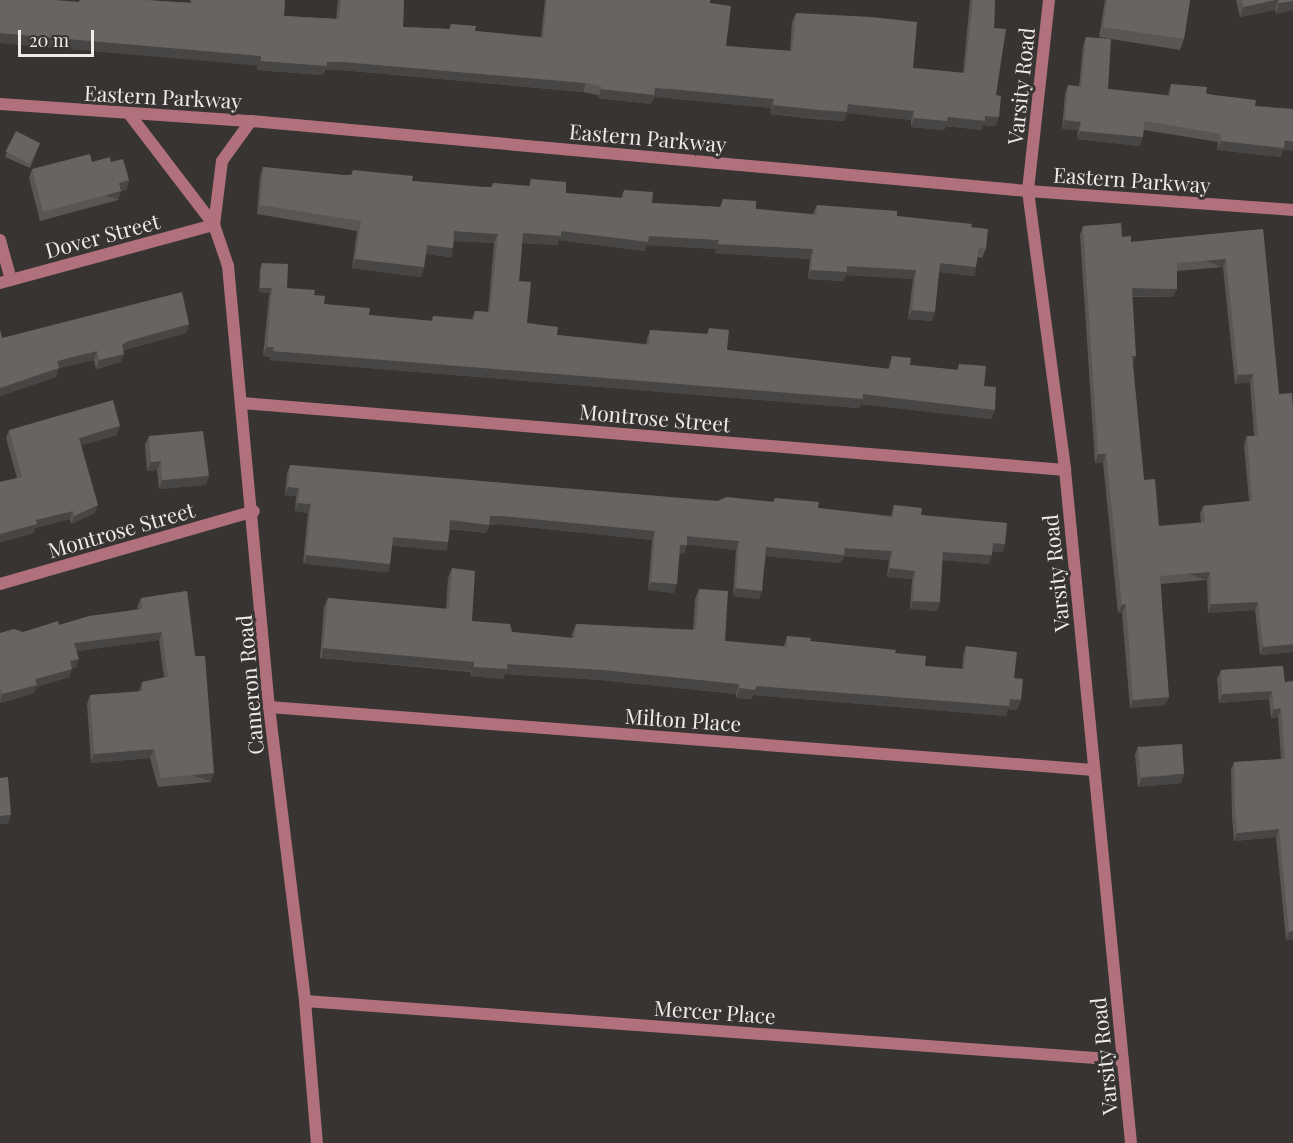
<!DOCTYPE html>
<html>
<head>
<meta charset="utf-8">
<style>
	body { margin:0 }
	#map { position:relative; width:1293px; height:1143px; overflow:hidden; background:#373432; font-family:"Playfair Display",serif }
	div>[style] { position:absolute }
	.minor>* { height:12px; margin:-6px; padding:0 6px; transform-origin:6px; border-radius:6px; background:#b0717c }
	.wall>* { inset:0; background:#595654 }
	.shaded-wall>* { inset:0; background:#484645; transform-origin:0 0 }
	.building>* { inset:0; background:#676462; transform-origin:0 0 }
	span { translate:-50% -50%; white-space:nowrap; text-align:center; line-height:1.15; -webkit-text-stroke:6px #373432; paint-order:stroke }
	.street-label { font-size:21px; color:#edecea }
	.scale { position:absolute; left:18px; top:30px; width:76px; height:27px; box-sizing:border-box; border:3px solid #edecea; border-top:0; padding-left:8px; font-size:18px; line-height:21px; white-space:nowrap; color:#edecea; -webkit-text-stroke:4px #373432; paint-order:stroke }
</style>
</head>
<body>
<div id="map">
	<div class="minor">
		<div style="left:1049px;top:0;width:192px;rotate:96.3deg"></div>
		<div style="left:1028px;top:191px;width:281px;rotate:82.4deg"></div>
		<div style="left:1065px;top:470px;width:676px;rotate:84.4deg"></div>
		<div style="left:0;top:104px;width:252px;rotate:3.9deg"></div>
		<div style="left:251px;top:121px;width:780px;rotate:5.15deg"></div>
		<div style="left:1028px;top:191px;width:266px;rotate:4.1deg"></div>
		<div style="left:130px;top:115px;width:138px;rotate:52.6deg"></div>
		<div style="left:214px;top:225px;width:43px;rotate:71.1deg"></div>
		<div style="left:228px;top:266px;width:443px;rotate:84.7deg"></div>
		<div style="left:269px;top:707px;width:296px;rotate:83deg"></div>
		<div style="left:305px;top:1001px;width:143px;rotate:85.2deg"></div>
		<div style="left:214px;top:225px;width:64px;rotate:-82.9deg"></div>
		<div style="left:222px;top:161px;width:49px;rotate:-54.1deg"></div>
		<div style="left:0;top:240px;width:41px;rotate:74.6deg"></div>
		<div style="left:0;top:283px;width:222px;rotate:-15.2deg"></div>
		<div style="left:242px;top:403px;width:826px;rotate:4.65deg"></div>
		<div style="left:0;top:584px;width:264px;rotate:-16deg"></div>
		<div style="left:269px;top:707px;width:827px;rotate:4.37deg"></div>
		<div style="left:305px;top:1001px;width:820px;rotate:4.13deg"></div>
	</div>
	<div class="wall">
		<div style="clip-path:polygon(0 0,79px 2px,79px 0,145px 0,190px 3px,190px 0,285px 0,284px 16px,336px 19px,338px 0,404px 0,403px 27px,449px 29px,451px 24px,475px 31px,541px 37px,545px 0,710px 0,710px 3px,726px 46px,790px 51px,792px 22px,796px 13px,913px 68px,963px 73px,970px 0,995px 0,994px 28px,996px 95px,996px 126px,983px 125px,982px 130px,946px 126px,944px 130px,911px 127px,911px 120px,847px 113px,844px 121px,815px 119px,770px 114px,771px 108px,668px 98px,654px 97px,651px 104px,598px 98px,598px 95px,583px 92px,341px 70px,325px 70px,323px 75px,257px 70px,258px 65px,0 43px)"></div>
		<div style="clip-path:polygon(1105px 0,1190px 0,1184px 39px,1180px 50px,1099px 37px)"></div>
		<div style="clip-path:polygon(1236px 0,1293px 0,1293px 10px,1276px 14px,1275px 10px,1240px 17px)"></div>
		<div style="clip-path:polygon(1086px 37px,1108px 89px,1168px 95px,1171px 84px,1255px 106px,1283px 150px,1281px 157px,1217px 150px,1218px 142px,1144px 130px,1140px 146px,1077px 139px,1078px 130px,1062px 129px,1065px 94px,1068px 85px,1079px 86px,1083px 46px)"></div>
		<div style="clip-path:polygon(40px 143px,30px 168px,5px 157px,7px 152px)"></div>
		<div style="clip-path:polygon(92px 162px,111px 162px,129px 180px,126px 190px,121px 191px,118px 200px,40px 221px,29px 178px,32px 169px)"></div>
		<div style="clip-path:polygon(263px 167px,343px 175px,351px 175px,353px 170px,412px 181px,483px 187px,491px 187px,493px 183px,529px 186px,531px 179px,566px 193px,621px 198px,624px 190px,652px 203px,720px 207px,723px 199px,756px 209px,813px 214px,817px 205px,897px 216px,971px 227px,986px 249px,982px 258px,977px 257px,973px 276px,939px 272px,932px 321px,908px 319px,913px 279px,846px 275px,843px 281px,808px 279px,810px 259px,715px 253px,716px 249px,647px 245px,645px 251px,559px 240px,557px 245px,522px 243px,519px 281px,527px 323px,557px 335px,646px 344px,647px 339px,650px 330px,707px 334px,709px 328px,727px 350px,888px 369px,892px 356px,910px 365px,957px 370px,959px 364px,984px 386px,995px 410px,991px 419px,861px 404px,859px 408px,270px 360px,271px 357px,263px 356px,269px 296px,270px 293px,259px 292px,260px 268px,262px 263px,287px 288px,314px 295px,324px 304px,369px 315px,431px 321px,433px 316px,472px 319px,475px 311px,488px 312px,494px 243px,454px 241px,450px 257px,426px 254px,424px 267px,421px 277px,352px 268px,357px 231px,257px 214px,260px 176px)"></div>
		<div style="clip-path:polygon(evenodd,1083px 226px,1122px 237px,1131px 242px,1263px 229px,1279px 394px,1293px 411px,1293px 652px,1260px 655px,1255px 610px,1208px 613px,1207px 580px,1161px 584px,1165px 705px,1130px 708px,1122px 613px,1118px 613px,1103px 462px,1095px 463px,1080px 235px,1083px 226px,1223px 267px,1235px 384px,1250px 382px,1254px 436px,1247px 436px,1244px 445px,1249px 501px,1203px 506px,1200px 514px,1201px 523px,1159px 526px,1144px 480px,1133px 364px,1132px 297px,1173px 297px,1177px 271px,1223px 267px)"></div>
		<div style="clip-path:polygon(189px 324px,186px 333px,124px 350px,123px 351px,121px 362px,96px 369px,94px 360px,59px 368px,56px 377px,0 396px,0 330px,2px 338px)"></div>
		<div style="clip-path:polygon(9px 430px,117px 435px,81px 445px,95px 513px,71px 524px,70px 519px,35px 528px,34px 533px,0 542px,0 482px,17px 478px,6px 438px)"></div>
		<div style="clip-path:polygon(149px 436px,206px 485px,159px 489px,157px 470px,147px 471px,145px 445px)"></div>
		<div style="clip-path:polygon(290px 465px,717px 501px,773px 502px,775px 498px,818px 508px,891px 516px,894px 505px,1005px 544px,1002px 552px,992px 552px,989px 564px,942px 560px,937px 611px,910px 609px,912px 579px,887px 577px,889px 560px,844px 556px,841px 563px,766px 556px,759px 599px,733px 596px,736px 550px,687px 544px,684px 554px,680px 553px,674px 593px,648px 590px,652px 540px,499px 524px,489px 525px,486px 533px,450px 529px,448px 542px,445px 550px,392px 545px,390px 564px,387px 572px,303px 563px,308px 513px,295px 511px,296px 496px,285px 495px,287px 473px)"></div>
		<div style="clip-path:polygon(452px 568px,472px 621px,512px 632px,572px 638px,572px 634px,576px 624px,693px 630px,695px 599px,699px 589px,725px 641px,784px 646px,787px 636px,810px 641px,895px 653px,925px 666px,962px 669px,963px 656px,966px 646px,1014px 678px,1017px 710px,1008px 709px,1006px 716px,754px 695px,751px 699px,736px 698px,736px 694px,601px 680px,505px 674px,503px 679px,470px 676px,471px 672px,320px 658px,324px 607px,328px 598px,446px 609px,448px 578px)"></div>
		<div style="clip-path:polygon(187px 591px,211px 782px,158px 787px,150px 758px,91px 763px,87px 704px,90px 695px,139px 692px,142px 682px,164px 677px,159px 640px,77px 651px,76px 668px,72px 668px,69px 677px,36px 687px,34px 693px,0 703px,0 633px,23px 632px,138px 609px,137px 607px,141px 598px)"></div>
		<div style="clip-path:polygon(1283px 666px,1293px 940px,1286px 940px,1276px 837px,1234px 841px,1232px 817px,1231px 770px,1234px 762px,1281px 759px,1278px 717px,1271px 718px,1269px 699px,1219px 703px,1217px 679px,1221px 670px)"></div>
		<div style="clip-path:polygon(1138px 746px,1181px 783px,1138px 787px,1135px 755px)"></div>
	</div>
	<div class="shaded-wall">
		<div style="clip-path:polygon(1275px 0,1278px 0,1275px 10px,1240px 17px,1243px 7px)"></div>
		<div style="clip-path:polygon(1293px 1px,1293px 10px,1276px 14px,1279px 3px)"></div>
		<div style="left:0;top:33px;width:262px;height:10px;rotate:5deg"></div>
		<div style="clip-path:polygon(261px 61px,344px 62px,586px 83px,583px 92px,341px 70px,325px 70px,323px 75px,257px 70px)"></div>
		<div style="clip-path:polygon(655px 88px,672px 89px,774px 99px,771px 108px,654px 97px,651px 104px,598px 98px,601px 89px)"></div>
		<div style="clip-path:polygon(848px 104px,914px 111px,911px 120px,847px 113px,844px 121px,770px 114px,773px 105px)"></div>
		<div style="clip-path:polygon(985px 116px,999px 117px,996px 126px,983px 125px,982px 130px,946px 126px,944px 130px,911px 127px,914px 118px)"></div>
		<div style="clip-path:polygon(1065px 120px,1081px 122px,1078px 130px,1062px 129px)"></div>
		<div style="clip-path:polygon(1080px 131px,1143px 137px,1140px 146px,1077px 139px)"></div>
		<div style="clip-path:polygon(1221px 141px,1293px 142px,1293px 151px,1283px 150px,1281px 157px,1217px 150px)"></div>
		<div style="clip-path:polygon(129px 180px,126px 190px,116px 192px,119px 183px)"></div>
		<div style="left:121px;top:191px;width:9px;height:81px;rotate:108deg"></div>
		<div style="clip-path:polygon(454px 231px,498px 234px,494px 243px,451px 241px)"></div>
		<div style="clip-path:polygon(561px 231px,649px 236px,719px 240px,716px 249px,647px 245px,645px 251px,559px 240px,557px 245px,520px 243px,523px 233px)"></div>
		<div style="clip-path:polygon(718px 244px,813px 249px,810px 259px,715px 253px)"></div>
		<div style="left:427px;top:245px;width:26px;height:9px;rotate:7deg"></div>
		<div style="clip-path:polygon(355px 259px,424px 267px,421px 277px,352px 268px)"></div>
		<div style="left:1226px;top:259px;width:9px;height:49px;rotate:111deg"></div>
		<div style="left:940px;top:263px;width:36px;height:9px;rotate:6deg"></div>
		<div style="clip-path:polygon(847px 266px,916px 270px,913px 279px,846px 275px,843px 281px,808px 279px,811px 270px)"></div>
		<div style="clip-path:polygon(260px 288px,272px 288px,270px 293px,259px 292px)"></div>
		<div style="clip-path:polygon(1132px 288px,1177px 289px,1173px 297px,1128px 296px)"></div>
		<div style="clip-path:polygon(912px 310px,935px 312px,932px 321px,908px 319px)"></div>
		<div style="clip-path:polygon(189px 324px,186px 333px,124px 350px,118px 354px,122px 345px,128px 341px)"></div>
		<div style="clip-path:polygon(267px 347px,274px 347px,271px 357px,263px 356px)"></div>
		<div style="clip-path:polygon(97px 351px,94px 360px,59px 368px,56px 377px,0 396px,0 388px,57px 361px)"></div>
		<div style="clip-path:polygon(273px 351px,863px 394px,995px 410px,991px 419px,861px 404px,859px 408px,270px 360px)"></div>
		<div style="clip-path:polygon(124px 354px,121px 362px,96px 369px,99px 360px)"></div>
		<div style="clip-path:polygon(1132px 356px,1136px 356px,1133px 364px)"></div>
		<div style="clip-path:polygon(1253px 374px,1250px 382px,1235px 384px,1238px 375px)"></div>
		<div style="clip-path:polygon(120px 426px,117px 435px,76px 447px,79px 438px)"></div>
		<div style="clip-path:polygon(1098px 454px,1106px 454px,1103px 462px,1095px 463px)"></div>
		<div style="clip-path:polygon(161px 461px,157px 470px,147px 471px,151px 462px)"></div>
		<div style="clip-path:polygon(209px 476px,206px 485px,159px 489px,162px 480px)"></div>
		<div style="clip-path:polygon(288px 487px,299px 488px,296px 496px,285px 495px)"></div>
		<div style="clip-path:polygon(298px 503px,311px 504px,308px 513px,295px 511px)"></div>
		<div style="clip-path:polygon(98px 505px,95px 513px,71px 524px,74px 516px)"></div>
		<div style="clip-path:polygon(73px 511px,70px 519px,35px 528px,34px 533px,0 542px,0 534px,36px 520px)"></div>
		<div style="clip-path:polygon(490px 516px,502px 516px,655px 531px,652px 540px,499px 524px,488px 525px,489px 525px,486px 533px,447px 528px,450px 520px)"></div>
		<div style="clip-path:polygon(687px 536px,739px 541px,736px 550px,684px 544px)"></div>
		<div style="left:393px;top:537px;width:55px;height:9px;rotate:5deg"></div>
		<div style="clip-path:polygon(993px 543px,1005px 544px,1002px 552px,990px 552px)"></div>
		<div style="clip-path:polygon(680px 545px,687px 545px,684px 554px,677px 553px)"></div>
		<div style="clip-path:polygon(766px 547px,845px 548px,892px 551px,889px 560px,844px 556px,841px 563px,763px 556px)"></div>
		<div style="clip-path:polygon(943px 552px,992px 555px,989px 564px,940px 560px)"></div>
		<div style="left:306px;top:555px;width:84px;height:9px;rotate:6deg"></div>
		<div style="clip-path:polygon(890px 568px,915px 571px,912px 579px,887px 577px)"></div>
		<div style="left:1210px;top:572px;width:9px;height:50px;rotate:111deg"></div>
		<div style="clip-path:polygon(651px 582px,677px 584px,674px 593px,648px 590px)"></div>
		<div style="clip-path:polygon(736px 588px,762px 591px,759px 599px,733px 596px)"></div>
		<div style="clip-path:polygon(913px 601px,940px 602px,937px 611px,910px 609px)"></div>
		<div style="clip-path:polygon(1258px 602px,1255px 610px,1208px 613px,1211px 604px)"></div>
		<div style="clip-path:polygon(1126px 604px,1122px 613px,1118px 613px,1122px 605px)"></div>
		<div style="clip-path:polygon(162px 632px,159px 640px,71px 652px,74px 643px)"></div>
		<div style="clip-path:polygon(1293px 644px,1293px 652px,1260px 655px,1263px 647px)"></div>
		<div style="left:323px;top:648px;width:152px;height:10px;rotate:5deg"></div>
		<div style="clip-path:polygon(79px 659px,76px 668px,67px 670px,70px 661px)"></div>
		<div style="clip-path:polygon(507px 664px,604px 670px,739px 684px,736px 694px,601px 680px,505px 674px,503px 679px,470px 676px,474px 667px)"></div>
		<div style="clip-path:polygon(72px 669px,69px 677px,36px 687px,34px 693px,0 703px,2px 694px,35px 679px)"></div>
		<div style="clip-path:polygon(757px 686px,1010px 699px,1021px 700px,1017px 710px,1008px 709px,1006px 716px,754px 695px,751px 699px,736px 698px,740px 688px)"></div>
		<div style="clip-path:polygon(1272px 691px,1269px 699px,1219px 703px,1222px 694px)"></div>
		<div style="clip-path:polygon(1169px 697px,1165px 705px,1130px 708px,1133px 700px)"></div>
		<div style="clip-path:polygon(1281px 708px,1278px 717px,1271px 718px,1274px 709px)"></div>
		<div style="clip-path:polygon(154px 749px,150px 758px,91px 763px,94px 754px)"></div>
		<div style="left:214px;top:773px;width:9px;height:53px;rotate:108deg"></div>
		<div style="clip-path:polygon(1184px 774px,1181px 783px,1138px 787px,1142px 778px)"></div>
		<div style="clip-path:polygon(11px 815px,8px 824px,0 824px,0 816px)"></div>
		<div style="clip-path:polygon(1279px 829px,1276px 837px,1234px 841px,1237px 833px)"></div>
		<div style="clip-path:polygon(1293px 931px,1293px 940px,1286px 940px,1289px 932px)"></div>
	</div>
	<div class="building">
		<div style="clip-path:polygon(0 0,55px 0,80px 2px,81px 0,145px 0,192px 3px,192px 0,285px 0,284px 16px,339px 19px,341px 0,404px 0,403px 27px,450px 29px,451px 24px,476px 26px,475px 31px,543px 38px,547px 0,710px 0,710px 3px,731px 6px,726px 46px,792px 51px,796px 13px,871px 17px,917px 22px,913px 68px,965px 73px,973px 0,995px 0,994px 28px,1006px 29px,996px 95px,1001px 96px,999px 117px,985px 116px,985px 121px,948px 117px,947px 121px,914px 118px,914px 111px,848px 104px,847px 112px,819px 110px,773px 105px,774px 99px,672px 89px,655px 88px,654px 95px,601px 89px,601px 86px,586px 83px,344px 62px,327px 62px,327px 66px,261px 61px,261px 56px,0 33px)"></div>
		<div style="clip-path:polygon(1107px 0,1190px 0,1184px 39px,1103px 27px)"></div>
		<div style="clip-path:polygon(1242px 0,1275px 0,1243px 7px)"></div>
		<div style="clip-path:polygon(1279px 0,1293px 0,1293px 1px,1279px 3px)"></div>
		<div style="clip-path:polygon(1086px 37px,1111px 39px,1108px 89px,1170px 96px,1171px 84px,1207px 87px,1206px 94px,1256px 100px,1255px 106px,1293px 109px,1293px 142px,1285px 141px,1284px 148px,1221px 141px,1221px 134px,1144px 121px,1143px 137px,1080px 131px,1081px 122px,1065px 120px,1068px 85px,1081px 87px)"></div>
		<div style="left:16px;top:131px;width:27px;height:23px;rotate:27deg"></div>
		<div style="clip-path:polygon(90px 154px,92px 162px,110px 157px,111px 162px,123px 159px,129px 180px,119px 183px,121px 191px,43px 212px,32px 169px)"></div>
		<div style="clip-path:polygon(263px 167px,343px 175px,352px 175px,353px 170px,413px 176px,412px 181px,483px 187px,493px 187px,493px 183px,530px 186px,531px 179px,566px 182px,566px 193px,623px 198px,624px 190px,653px 192px,652px 203px,721px 207px,723px 199px,756px 201px,756px 209px,816px 215px,817px 205px,897px 211px,897px 216px,972px 224px,971px 227px,988px 229px,986px 249px,979px 247px,976px 267px,940px 263px,935px 312px,912px 310px,916px 270px,847px 266px,847px 272px,811px 270px,813px 249px,718px 244px,719px 240px,649px 236px,648px 242px,561px 231px,561px 236px,523px 233px,519px 281px,531px 282px,527px 323px,558px 327px,557px 335px,649px 345px,650px 330px,708px 334px,709px 328px,729px 330px,727px 350px,890px 369px,892px 356px,911px 358px,910px 365px,959px 370px,959px 364px,986px 366px,984px 386px,996px 387px,995px 410px,863px 394px,863px 399px,273px 351px,274px 347px,267px 347px,272px 287px,315px 290px,314px 295px,325px 296px,324px 304px,370px 308px,369px 315px,433px 321px,433px 316px,474px 320px,475px 311px,490px 312px,498px 234px,454px 231px,453px 248px,427px 245px,424px 267px,355px 259px,361px 221px,260px 205px)"></div>
		<div style="clip-path:polygon(evenodd,1121px 223px,1122px 237px,1131px 236px,1131px 242px,1263px 229px,1279px 394px,1292px 393px,1293px 411px,1293px 644px,1263px 647px,1258px 602px,1211px 604px,1210px 572px,1160px 576px,1169px 697px,1133px 700px,1126px 604px,1122px 605px,1106px 454px,1098px 454px,1083px 226px,1121px 223px,1226px 259px,1238px 375px,1253px 374px,1258px 436px,1247px 436px,1252px 501px,1203px 506px,1205px 522px,1159px 526px,1155px 479px,1144px 480px,1132px 356px,1136px 356px,1132px 288px,1177px 289px,1177px 263px,1226px 259px)"></div>
		<div style="clip-path:polygon(262px 263px,288px 264px,287px 288px,272px 287px,272px 288px,260px 288px)"></div>
		<div style="clip-path:polygon(182px 292px,189px 324px,128px 341px,122px 345px,124px 354px,99px 360px,97px 351px,57px 361px,59px 368px,0 388px,0 330px,2px 338px)"></div>
		<div style="clip-path:polygon(113px 400px,120px 426px,79px 438px,98px 505px,74px 516px,73px 511px,36px 520px,37px 524px,0 534px,0 482px,22px 477px,9px 430px)"></div>
		<div style="clip-path:polygon(203px 431px,209px 476px,162px 480px,161px 461px,151px 462px,149px 436px)"></div>
		<div style="clip-path:polygon(290px 465px,717px 501px,727px 497px,774px 502px,775px 498px,819px 502px,818px 508px,893px 517px,894px 505px,922px 508px,921px 515px,1007px 523px,1005px 544px,993px 543px,992px 555px,943px 552px,940px 602px,913px 601px,915px 571px,890px 568px,892px 551px,845px 548px,844px 555px,766px 547px,762px 591px,736px 588px,739px 541px,687px 536px,687px 545px,680px 545px,677px 584px,651px 582px,655px 531px,502px 516px,490px 516px,489px 525px,450px 520px,448px 542px,393px 537px,390px 564px,306px 555px,311px 504px,298px 503px,299px 488px,288px 487px)"></div>
		<div style="clip-path:polygon(452px 568px,475px 571px,472px 621px,510px 624px,512px 632px,574px 638px,576px 624px,696px 630px,699px 589px,728px 591px,725px 641px,787px 647px,787px 636px,811px 638px,810px 641px,896px 650px,895px 653px,926px 656px,925px 666px,964px 669px,966px 646px,1017px 652px,1014px 678px,1023px 679px,1021px 700px,1010px 699px,1009px 706px,757px 686px,755px 690px,740px 688px,739px 684px,604px 670px,507px 664px,507px 669px,474px 667px,474px 662px,323px 648px,328px 598px,449px 609px)"></div>
		<div style="clip-path:polygon(187px 591px,195px 656px,205px 656px,214px 773px,161px 778px,154px 749px,94px 754px,90px 695px,143px 691px,142px 682px,168px 677px,162px 632px,74px 643px,79px 659px,70px 661px,72px 669px,35px 679px,37px 685px,2px 694px,0 689px,0 633px,14px 629px,23px 632px,58px 621px,59px 625px,89px 616px,142px 609px,141px 598px)"></div>
		<div style="clip-path:polygon(1283px 666px,1285px 682px,1293px 681px,1293px 931px,1289px 932px,1279px 829px,1237px 833px,1235px 808px,1234px 762px,1285px 759px,1281px 708px,1274px 709px,1272px 691px,1222px 694px,1221px 670px)"></div>
		<div style="left:1182px;top:744px;width:30px;height:44px;rotate:86deg"></div>
		<div style="clip-path:polygon(8px 777px,11px 815px,0 816px,0 778px)"></div>
	</div>
	<div class="street-label">
		<span style="left:1020px;top:86px;rotate:-84deg">Varsity Road</span>
		<span style="left:163px;top:96px;rotate:3deg">Eastern Parkway</span>
		<span style="left:648px;top:137px;rotate:5deg">Eastern Parkway</span>
		<span style="left:1132px;top:179px;rotate:4deg">Eastern Parkway</span>
		<span style="left:102px;top:235px;rotate:-15deg">Dover Street</span>
		<span style="left:655px;top:417px;rotate:5deg">Montrose Street</span>
		<span style="left:121px;top:529px;rotate:-16deg">Montrose Street</span>
		<span style="left:1055px;top:573px;rotate:-96deg">Varsity Road</span>
		<span style="left:249px;top:685px;rotate:-95deg">Cameron Road</span>
		<span style="left:683px;top:719px;rotate:4deg">Milton Place</span>
		<span style="left:715px;top:1011px;rotate:4deg">Mercer Place</span>
		<span style="left:1103px;top:1056px;rotate:-96deg">Varsity Road</span>
	</div>
	<div class="scale">20 m</div>
</div>
</body>
</html>
